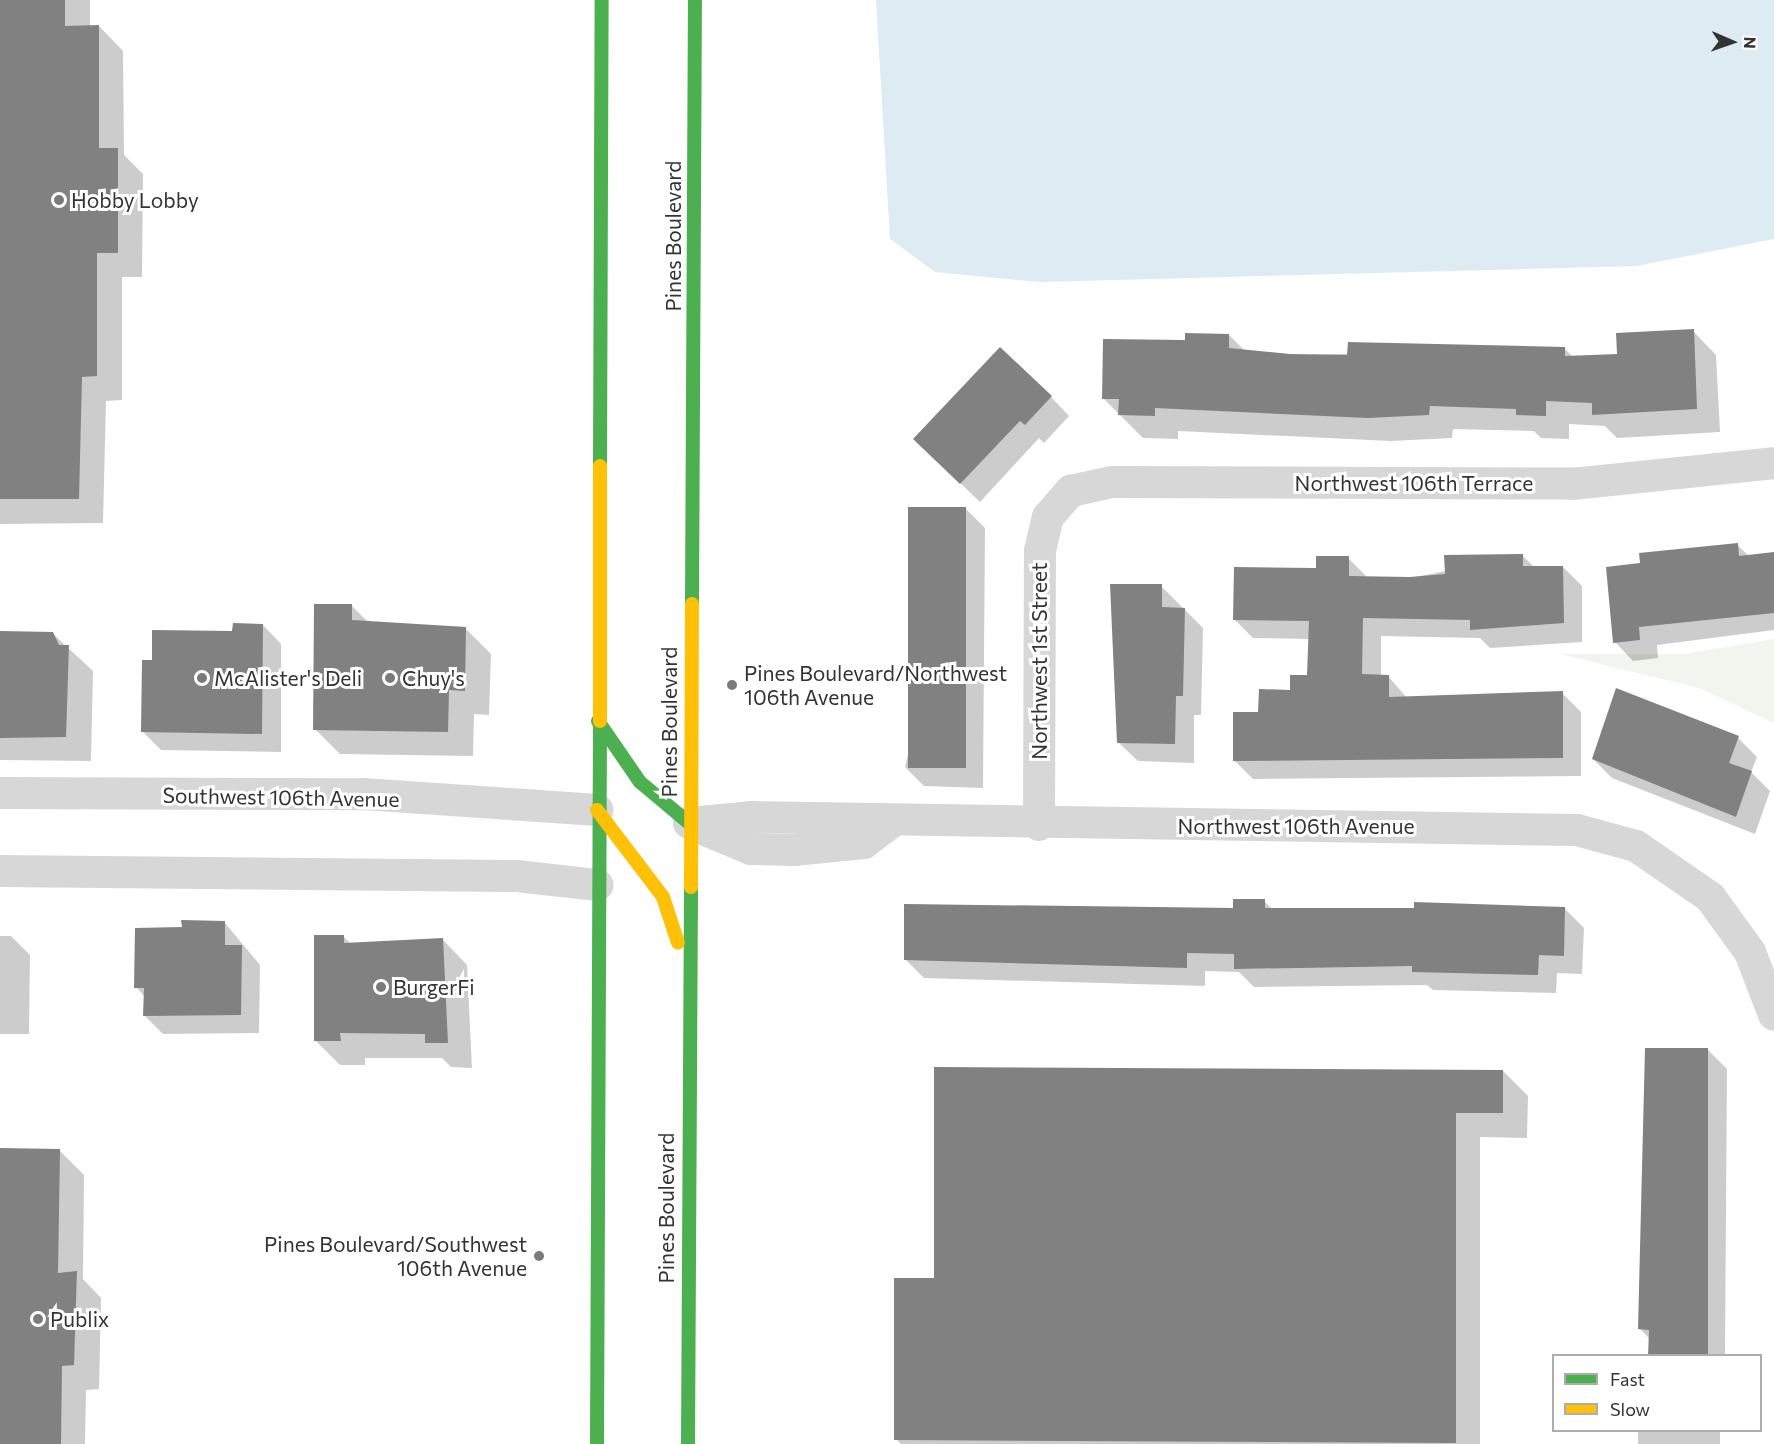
<!DOCTYPE html>
<html>
<head>
<meta charset="utf-8">
<style>
	body { margin:0 }
	#map { position:relative; width:1774px; height:1444px; overflow:hidden; background:#fff; font-family:Commissioner,sans-serif }
	div>[style] { position:absolute }
	.green>* { inset:0; background:#f1f5ed }
	.water>* { inset:0; background:#ddebf3 }
	.shadow>* { inset:0; background:#0003; transform-origin:0 0 }
	.building>* { inset:0; background:#818181; transform-origin:0 0 }
	.street>* { height:32px; margin:-16px; padding:0 16px; transform-origin:16px; border-radius:16px; background:#d7d7d7 }
	.fast>* { height:14px; margin:-7px; padding:0 7px; transform-origin:7px; border-radius:7px; background:#4caf50 }
	.slow>* { height:14px; margin:-7px; padding:0 7px; transform-origin:7px; border-radius:7px; background:#ffc107 }
	.dots>* { width:16px; height:16px; translate:-50% -50%; box-sizing:border-box; border:3px solid #fff; border-radius:50% }
	span { translate:-50% -50%; white-space:nowrap; text-align:center; line-height:1.15; -webkit-text-stroke:6px #fff; paint-order:stroke }
	.poi-label { font-size:21px; color:#333 }
	.left { translate:0 -50%; text-align:left }
	.right { translate:-100% -50%; text-align:right }
	.street-label { font-size:21px; color:#333 }
	.legend { position:absolute; left:1552px; top:1354px; width:210px; height:78px; box-sizing:border-box; background:#fff; border:2px solid #adadad; margin:0; padding:8px 10px; list-style:none; font-size:18px; color:#333 }
	.legend li { display:flex; align-items:center; gap:12px; height:30px }
	.legend b { width:30px; border:2px solid #adadad }
	.north { position:absolute; left:1702px; top:12px; width:60px; height:60px; -webkit-text-stroke:4px #fff; paint-order:stroke; rotate:92deg; font-size:16px; font-weight:700; line-height:24px; text-align:center; color:#333 }
	.north::after { content:''; display:block; margin:auto; width:21px; height:27px; background:#333; clip-path:polygon(50% 0,100% 100%,50% 72%,0 100%) }
</style>
</head>
<body>
<div id="map">
	<div class="green">
		<div style="clip-path:polygon(1774px 639px,1774px 723px,1699px 688px,1560px 654px,1685px 654px)"></div>
	</div>
	<div class="water">
		<div style="clip-path:polygon(876px 0,1774px 0,1774px 239px,1636px 266px,1040px 282px,935px 272px,890px 239px)"></div>
	</div>
	<div class="shadow">
		<div style="clip-path:polygon(0 0,90px 0,90px 26px,99px 26px,123px 51px,124px 155px,143px 174px,142px 277px,122px 277px,122px 400px,106px 401px,103px 523px,0 524px)"></div>
		<div style="clip-path:polygon(1693px 331px,1716px 355px,1720px 432px,1617px 438px,1605px 426px,1569px 424px,1569px 439px,1541px 438px,1534px 431px,1453px 429px,1452px 438px,1391px 441px,1178px 431px,1178px 439px,1143px 438px,1103px 398px,1186px 341px,1229px 335px,1245px 351px,1290px 355px,1565px 349px,1573px 357px,1618px 356px)"></div>
		<div style="clip-path:polygon(1051px 397px,1069px 416px,1044px 443px,1039px 438px,980px 502px,934px 458px)"></div>
		<div style="clip-path:polygon(966px 509px,985px 528px,983px 788px,924px 786px,905px 767px)"></div>
		<div style="clip-path:polygon(1737px 545px,1749px 556px,1774px 554px,1774px 630px,1657px 645px,1658px 658px,1633px 661px,1615px 642px,1641px 565px)"></div>
		<div style="clip-path:polygon(1523px 556px,1535px 568px,1563px 567px,1582px 586px,1582px 642px,1490px 648px,1480px 638px,1381px 636px,1381px 676px,1388px 676px,1407px 698px,1562px 693px,1581px 712px,1581px 776px,1253px 779px,1234px 760px,1260px 714px,1309px 677px,1310px 639px,1253px 638px,1234px 619px,1318px 569px,1348px 558px,1367px 577px,1410px 578px)"></div>
		<div style="clip-path:polygon(1161px 586px,1203px 628px,1201px 715px,1194px 715px,1194px 763px,1138px 761px,1119px 743px)"></div>
		<div style="clip-path:polygon(352px 606px,369px 623px,466px 629px,491px 654px,489px 715px,474px 714px,473px 756px,340px 754px,315px 729px)"></div>
		<div style="clip-path:polygon(263px 625px,281px 644px,281px 752px,161px 750px,142px 731px,234px 633px)"></div>
		<div style="clip-path:polygon(0 633px,52px 633px,93px 671px,91px 761px,0 760px)"></div>
		<div style="clip-path:polygon(1738px 738px,1757px 757px,1751px 772px,1770px 791px,1755px 834px,1612px 778px,1593px 759px)"></div>
		<div style="clip-path:polygon(1264px 901px,1273px 910px,1565px 909px,1584px 928px,1582px 974px,1557px 973px,1556px 993px,1433px 990px,1427px 985px,1254px 987px,1239px 972px,1205px 971px,1205px 986px,924px 978px,905px 959px,1235px 910px)"></div>
		<div style="clip-path:polygon(225px 923px,260px 965px,259px 1033px,163px 1034px,145px 1016px,145px 997px,136px 987px,183px 929px)"></div>
		<div style="clip-path:polygon(0 936px,11px 936px,30px 955px,29px 1034px,0 1034px)"></div>
		<div style="clip-path:polygon(344px 937px,351px 944px,443px 940px,467px 965px,472px 1068px,451px 1067px,442px 1058px,365px 1058px,365px 1065px,340px 1065px,315px 1040px)"></div>
		<div style="clip-path:polygon(1708px 1050px,1727px 1069px,1725px 1356px,1649px 1356px,1650px 1339px,1640px 1329px)"></div>
		<div style="clip-path:polygon(1503px 1071px,1528px 1096px,1527px 1138px,1480px 1137px,1480px 1444px,901px 1444px,896px 1439px,935px 1280px)"></div>
		<div style="clip-path:polygon(0 1150px,59px 1150px,84px 1175px,83px 1279px,101px 1298px,99px 1389px,86px 1390px,85px 1444px,0 1444px)"></div>
		<div style="left:1638px;top:1430px;width:82px;height:14px"></div>
	</div>
	<div class="building">
		<div style="clip-path:polygon(0 0,65px 0,65px 26px,99px 25px,99px 148px,118px 148px,118px 253px,97px 253px,97px 376px,82px 377px,79px 499px,0 499px)"></div>
		<div style="clip-path:polygon(1694px 329px,1697px 409px,1592px 415px,1592px 403px,1546px 401px,1546px 416px,1516px 415px,1516px 409px,1430px 406px,1429px 415px,1367px 418px,1155px 408px,1155px 416px,1118px 415px,1119px 399px,1102px 399px,1103px 339px,1185px 340px,1185px 333px,1229px 334px,1229px 348px,1290px 354px,1347px 355px,1348px 342px,1565px 347px,1565px 356px,1617px 354px,1616px 333px)"></div>
		<div style="clip-path:polygon(1000px 347px,1052px 396px,1025px 425px,1020px 421px,960px 484px,913px 439px)"></div>
		<div style="left:908px;top:507px;width:58px;height:261px"></div>
		<div style="clip-path:polygon(1738px 543px,1739px 556px,1774px 552px,1774px 613px,1639px 627px,1640px 640px,1613px 643px,1606px 567px,1640px 563px,1639px 553px)"></div>
		<div style="clip-path:polygon(1523px 554px,1523px 566px,1563px 566px,1564px 623px,1470px 630px,1470px 620px,1363px 618px,1362px 674px,1389px 675px,1389px 697px,1563px 691px,1563px 758px,1233px 761px,1233px 712px,1258px 712px,1259px 689px,1290px 690px,1290px 675px,1307px 675px,1309px 621px,1233px 620px,1234px 567px,1316px 568px,1316px 556px,1349px 556px,1349px 576px,1410px 577px,1445px 574px,1444px 555px)"></div>
		<div style="clip-path:polygon(1110px 584px,1162px 584px,1162px 607px,1185px 608px,1183px 696px,1176px 696px,1175px 744px,1117px 743px)"></div>
		<div style="clip-path:polygon(314px 604px,352px 604px,352px 620px,466px 627px,465px 691px,449px 690px,448px 732px,313px 730px)"></div>
		<div style="clip-path:polygon(233px 623px,263px 624px,262px 734px,141px 732px,142px 660px,152px 660px,152px 630px,232px 631px)"></div>
		<div style="clip-path:polygon(0 631px,53px 632px,59px 645px,69px 645px,66px 737px,0 738px)"></div>
		<div style="clip-path:polygon(1616px 688px,1739px 736px,1729px 763px,1752px 771px,1736px 817px,1592px 759px)"></div>
		<div style="clip-path:polygon(1233px 899px,1265px 899px,1265px 908px,1414px 908px,1414px 902px,1565px 907px,1564px 956px,1539px 955px,1538px 975px,1412px 972px,1412px 966px,1234px 969px,1234px 954px,1187px 953px,1187px 968px,904px 960px,904px 904px,1233px 908px)"></div>
		<div style="clip-path:polygon(181px 920px,225px 921px,225px 945px,242px 945px,241px 1015px,143px 1016px,144px 988px,134px 988px,135px 928px,182px 927px)"></div>
		<div style="clip-path:polygon(314px 935px,344px 935px,344px 943px,443px 938px,448px 1043px,425px 1043px,425px 1034px,340px 1033px,341px 1041px,314px 1041px)"></div>
		<div style="clip-path:polygon(1645px 1048px,1708px 1048px,1708px 1356px,1648px 1356px,1649px 1330px,1638px 1329px)"></div>
		<div style="clip-path:polygon(934px 1067px,1503px 1070px,1503px 1113px,1456px 1113px,1456px 1443px,894px 1440px,894px 1278px,934px 1278px)"></div>
		<div style="clip-path:polygon(0 1148px,60px 1149px,58px 1273px,77px 1271px,74px 1365px,62px 1366px,61px 1444px,0 1444px)"></div>
	</div>
	<div class="street">
		<div style="left:0;top:793px;width:363px;rotate:0.2deg"></div>
		<div style="left:363px;top:794px;width:235px;rotate:3.9deg"></div>
		<div style="left:689px;top:823px;width:62px;rotate:-5.5deg"></div>
		<div style="left:751px;top:817px;width:826px;rotate:0.9deg"></div>
		<div style="left:1577px;top:830px;width:61px;rotate:15.2deg"></div>
		<div style="left:1636px;top:846px;width:90px;rotate:34.6deg"></div>
		<div style="left:1710px;top:897px;width:68px;rotate:54deg"></div>
		<div style="left:1750px;top:952px;width:67px;rotate:69.1deg"></div>
		<div style="left:693px;top:825px;width:63px;rotate:22.5deg"></div>
		<div style="left:751px;top:849px;width:43px;rotate:1.3deg"></div>
		<div style="left:794px;top:850px;width:70px;rotate:-5.7deg"></div>
		<div style="left:864px;top:843px;width:36px;rotate:-37deg"></div>
		<div style="left:1039px;top:825px;width:274px;rotate:-89.8deg"></div>
		<div style="left:1040px;top:551px;width:35px;rotate:-77deg"></div>
		<div style="left:1048px;top:517px;width:35px;rotate:-49deg"></div>
		<div style="left:1071px;top:491px;width:42px;rotate:-12.4deg"></div>
		<div style="left:1112px;top:482px;width:460px;rotate:0.2deg"></div>
		<div style="left:1572px;top:484px;width:203px;rotate:-5.9deg"></div>
		<div style="left:0;top:871px;width:517px;rotate:0.55deg"></div>
		<div style="left:517px;top:876px;width:81px;rotate:6.4deg"></div>
	</div>
	<div class="fast">
		<div style="left:600px;top:466px;width:466px;rotate:-89.8deg"></div>
		<div style="left:692px;top:604px;width:604px;rotate:-89.72deg"></div>
		<div style="left:598px;top:721px;width:74px;rotate:55.5deg"></div>
		<div style="left:640px;top:782px;width:64px;rotate:39.9deg"></div>
		<div style="left:597px;top:1444px;width:723px;rotate:-89.76deg"></div>
		<div style="left:688px;top:1444px;width:557px;rotate:-89.69deg"></div>
	</div>
	<div class="slow">
		<div style="left:600px;top:721px;width:255px;rotate:-90deg"></div>
		<div style="left:597px;top:810px;width:109px;rotate:52.8deg"></div>
		<div style="left:663px;top:897px;width:48px;rotate:71.9deg"></div>
		<div style="left:691px;top:887px;width:283px;rotate:-89.8deg"></div>
	</div>
	<div class="dots">
		<div style="left:59px;top:200px;background:#7a7a7a"></div>
		<div style="left:202px;top:678px;background:#7a7a7a"></div>
		<div style="left:390px;top:678px;background:#7a7a7a"></div>
		<div style="left:732px;top:685px;background:#7a7a7a"></div>
		<div style="left:381px;top:987px;background:#7a7a7a"></div>
		<div style="left:539px;top:1256px;background:#7a7a7a"></div>
		<div style="left:38px;top:1319px;background:#7a7a7a"></div>
	</div>
	<div class="poi-label">
		<span class="left" style="left:71px;top:200px">Hobby Lobby</span>
		<span class="left" style="left:744px;top:685px">Pines Boulevard/Northwest<br>106th Avenue</span>
		<span class="left" style="left:214px;top:678px">McAlister's Deli</span>
		<span class="left" style="left:402px;top:678px">Chuy's</span>
		<span class="left" style="left:393px;top:987px">BurgerFi</span>
		<span class="right" style="left:527px;top:1256px">Pines Boulevard/Southwest<br>106th Avenue</span>
		<span class="left" style="left:50px;top:1319px">Publix</span>
	</div>
	<div class="street-label">
		<span style="left:673px;top:236px;rotate:-90deg">Pines Boulevard</span>
		<span style="left:1414px;top:483px">Northwest 106th Terrace</span>
		<span style="left:1039px;top:661px;rotate:-90deg">Northwest 1st Street</span>
		<span style="left:669px;top:722px;rotate:-90deg">Pines Boulevard</span>
		<span style="left:281px;top:797px;rotate:1deg">Southwest 106th Avenue</span>
		<span style="left:1296px;top:826px">Northwest 106th Avenue</span>
		<span style="left:666px;top:1208px;rotate:-90deg">Pines Boulevard</span>
	</div>
	<ul class="legend">
	<li><b style="height:8px;background:#4caf50"></b>Fast</li>
	<li><b style="height:8px;background:#ffc107"></b>Slow</li>
	</ul>
	<div class="north">N</div>
</div>
</body>
</html>
